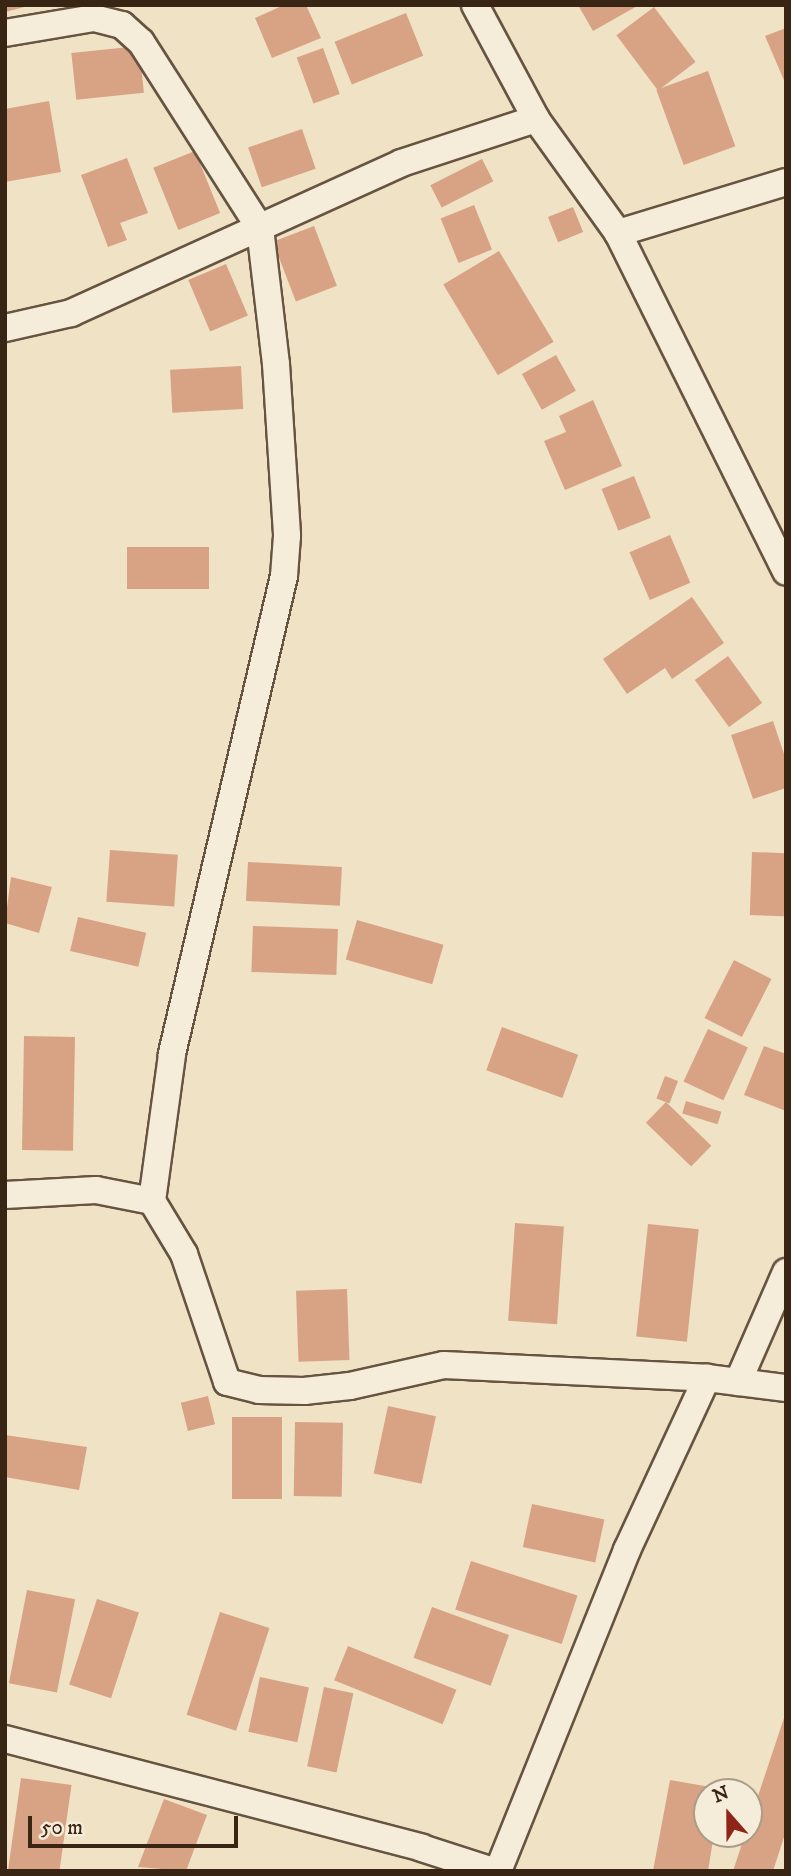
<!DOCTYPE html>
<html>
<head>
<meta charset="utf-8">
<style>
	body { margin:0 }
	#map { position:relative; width:791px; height:1876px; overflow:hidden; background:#efe2c5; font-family:"IM FELL DW Pica",serif }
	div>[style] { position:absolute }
	.building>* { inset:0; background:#d8a285; transform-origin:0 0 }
	.roads { filter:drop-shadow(2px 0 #665440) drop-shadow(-2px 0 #665440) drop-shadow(0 2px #665440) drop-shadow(0 -2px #665440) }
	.street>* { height:26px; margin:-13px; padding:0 13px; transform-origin:13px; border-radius:13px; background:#f5ecd9 }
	span { translate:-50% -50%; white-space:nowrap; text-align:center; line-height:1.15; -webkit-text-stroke:7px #f5ecd9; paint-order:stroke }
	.frame { position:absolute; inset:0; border:7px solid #392514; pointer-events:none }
	.north { position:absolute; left:693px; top:1778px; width:70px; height:70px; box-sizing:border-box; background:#f5ecd9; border:2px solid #aa9c8a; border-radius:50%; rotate:339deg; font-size:19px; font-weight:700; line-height:28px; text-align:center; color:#392514 }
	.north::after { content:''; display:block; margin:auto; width:24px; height:32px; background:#8f2418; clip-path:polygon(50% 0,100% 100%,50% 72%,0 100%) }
	.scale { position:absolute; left:28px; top:1816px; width:210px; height:32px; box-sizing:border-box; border:4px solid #392514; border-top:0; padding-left:9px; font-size:21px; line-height:24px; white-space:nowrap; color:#392514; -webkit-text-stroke:5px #f5ecd9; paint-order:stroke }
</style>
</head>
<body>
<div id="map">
	<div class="building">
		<div style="clip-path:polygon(5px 5px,28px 5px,28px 6px,5px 12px)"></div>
		<div style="clip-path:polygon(284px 5px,306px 5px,321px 38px,272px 58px,255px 18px)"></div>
		<div style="clip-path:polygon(578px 5px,639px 5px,593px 31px)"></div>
		<div style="left:654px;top:7px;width:69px;height:47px;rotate:53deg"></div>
		<div style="left:406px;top:13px;width:46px;height:77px;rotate:68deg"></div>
		<div style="clip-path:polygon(786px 28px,786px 85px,765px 36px)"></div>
		<div style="left:139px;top:46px;width:47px;height:68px;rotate:84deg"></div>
		<div style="left:323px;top:48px;width:49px;height:28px;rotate:70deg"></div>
		<div style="left:708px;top:71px;width:80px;height:55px;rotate:70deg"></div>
		<div style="clip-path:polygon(49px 101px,61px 172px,5px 182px,5px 109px)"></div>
		<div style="left:302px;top:129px;width:42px;height:57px;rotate:71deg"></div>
		<div style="left:195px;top:151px;width:67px;height:45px;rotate:68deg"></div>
		<div style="clip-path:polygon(127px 158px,148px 213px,120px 223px,127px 240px,108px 247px,81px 175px)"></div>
		<div style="left:482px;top:159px;width:25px;height:58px;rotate:63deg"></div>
		<div style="left:474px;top:205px;width:48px;height:36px;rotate:68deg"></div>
		<div style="left:573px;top:207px;width:27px;height:27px;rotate:68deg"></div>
		<div style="left:314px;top:226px;width:64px;height:44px;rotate:69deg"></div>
		<div style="left:499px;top:251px;width:106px;height:65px;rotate:59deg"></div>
		<div style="left:226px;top:264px;width:56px;height:41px;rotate:67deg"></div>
		<div style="left:556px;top:355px;width:41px;height:39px;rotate:61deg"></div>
		<div style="left:241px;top:366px;width:43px;height:71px;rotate:87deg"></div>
		<div style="clip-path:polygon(593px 400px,622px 466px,565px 490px,544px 441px,566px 432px,559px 416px)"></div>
		<div style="left:634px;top:476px;width:45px;height:35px;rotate:68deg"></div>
		<div style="left:670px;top:535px;width:52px;height:44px;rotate:67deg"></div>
		<div style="left:209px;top:547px;width:42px;height:82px;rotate:90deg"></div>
		<div style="clip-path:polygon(692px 597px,724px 643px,672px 679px,665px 668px,627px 694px,603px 659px)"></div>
		<div style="left:728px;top:656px;width:58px;height:41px;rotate:54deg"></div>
		<div style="clip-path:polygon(773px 721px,786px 760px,786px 788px,753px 799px,731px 735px)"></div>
		<div style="left:110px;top:850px;width:68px;height:52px;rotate:4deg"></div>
		<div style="left:752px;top:852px;width:34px;height:63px;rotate:2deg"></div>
		<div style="left:248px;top:862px;width:94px;height:39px;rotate:3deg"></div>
		<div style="clip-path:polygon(11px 877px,52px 887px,39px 933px,5px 923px)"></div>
		<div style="left:78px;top:917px;width:70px;height:35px;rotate:13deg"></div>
		<div style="left:357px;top:920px;width:90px;height:41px;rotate:16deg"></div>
		<div style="left:253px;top:926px;width:85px;height:46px;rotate:2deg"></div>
		<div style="left:734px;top:960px;width:42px;height:65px;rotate:27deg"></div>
		<div style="left:502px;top:1027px;width:81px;height:46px;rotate:20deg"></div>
		<div style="left:708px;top:1029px;width:44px;height:58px;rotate:25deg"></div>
		<div style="left:24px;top:1036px;width:51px;height:114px;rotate:1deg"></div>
		<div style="clip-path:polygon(764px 1046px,786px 1054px,786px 1111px,744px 1095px)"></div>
		<div style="left:665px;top:1076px;width:14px;height:24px;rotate:21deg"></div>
		<div style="left:686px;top:1101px;width:37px;height:13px;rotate:17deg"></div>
		<div style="left:666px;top:1102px;width:63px;height:29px;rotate:44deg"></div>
		<div style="left:515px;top:1223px;width:49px;height:98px;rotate:4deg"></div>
		<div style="left:648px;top:1224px;width:51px;height:113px;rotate:6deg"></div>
		<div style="left:347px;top:1289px;width:71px;height:51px;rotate:88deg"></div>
		<div style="left:208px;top:1396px;width:29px;height:28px;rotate:76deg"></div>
		<div style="left:388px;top:1406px;width:49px;height:69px;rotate:12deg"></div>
		<div style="left:232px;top:1417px;width:50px;height:82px"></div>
		<div style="left:295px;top:1422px;width:48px;height:74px;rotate:1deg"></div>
		<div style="clip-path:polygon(5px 1435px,87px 1447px,79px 1490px,5px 1477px)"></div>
		<div style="left:532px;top:1504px;width:74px;height:44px;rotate:12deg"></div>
		<div style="left:471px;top:1561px;width:112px;height:51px;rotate:18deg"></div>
		<div style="left:27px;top:1590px;width:49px;height:95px;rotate:11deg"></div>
		<div style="left:97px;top:1599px;width:44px;height:90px;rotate:18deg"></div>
		<div style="left:432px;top:1607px;width:82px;height:54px;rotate:20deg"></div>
		<div style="left:220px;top:1612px;width:52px;height:108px;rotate:18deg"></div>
		<div style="left:348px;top:1646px;width:117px;height:37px;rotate:22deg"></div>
		<div style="left:260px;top:1677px;width:50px;height:56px;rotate:12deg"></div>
		<div style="left:324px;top:1687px;width:30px;height:81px;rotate:12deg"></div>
		<div style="clip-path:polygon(786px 1712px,786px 1831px,773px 1871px,733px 1871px)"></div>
		<div style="left:21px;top:1778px;width:51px;height:94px;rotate:8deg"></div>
		<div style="clip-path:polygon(670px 1780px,722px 1789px,707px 1792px,707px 1834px,714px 1834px,708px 1871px,653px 1871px)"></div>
		<div style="clip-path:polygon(164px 1799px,207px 1815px,186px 1871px,138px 1867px)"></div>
	</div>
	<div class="roads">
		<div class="street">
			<div style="left:475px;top:5px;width:129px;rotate:61.8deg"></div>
			<div style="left:536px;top:119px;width:140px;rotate:54.3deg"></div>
			<div style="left:5px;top:33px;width:90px;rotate:-9.6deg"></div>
			<div style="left:94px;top:18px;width:29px;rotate:14deg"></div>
			<div style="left:122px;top:25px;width:25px;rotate:42deg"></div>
			<div style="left:141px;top:42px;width:221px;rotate:57.4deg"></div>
			<div style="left:260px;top:228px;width:137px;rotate:83.3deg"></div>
			<div style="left:276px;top:364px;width:172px;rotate:86.3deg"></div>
			<div style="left:287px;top:536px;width:40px;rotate:94.3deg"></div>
			<div style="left:284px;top:576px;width:492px;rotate:103.2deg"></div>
			<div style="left:172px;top:1055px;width:147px;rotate:97.8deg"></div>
			<div style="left:786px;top:182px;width:176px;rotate:163.1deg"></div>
			<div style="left:618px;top:233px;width:378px;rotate:63.6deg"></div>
			<div style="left:5px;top:328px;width:68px;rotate:-12.8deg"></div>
			<div style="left:71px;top:313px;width:362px;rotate:-24.4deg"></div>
			<div style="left:401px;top:163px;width:142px;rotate:-18.1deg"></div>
			<div style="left:5px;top:1195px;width:91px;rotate:-3.1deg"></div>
			<div style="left:96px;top:1190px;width:57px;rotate:11.1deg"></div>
			<div style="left:152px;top:1201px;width:62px;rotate:58.9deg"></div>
			<div style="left:184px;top:1254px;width:135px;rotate:71.4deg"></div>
			<div style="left:227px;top:1382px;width:33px;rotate:14deg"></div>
			<div style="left:259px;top:1390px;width:45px;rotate:1.3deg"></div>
			<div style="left:304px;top:1391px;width:46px;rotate:-6.2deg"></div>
			<div style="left:350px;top:1386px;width:96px;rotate:-12.6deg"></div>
			<div style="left:444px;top:1365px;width:263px;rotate:2.8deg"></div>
			<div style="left:707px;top:1378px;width:80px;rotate:7.2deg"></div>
			<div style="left:738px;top:1382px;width:120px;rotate:-66.4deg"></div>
			<div style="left:5px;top:1739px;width:431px;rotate:14.6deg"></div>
			<div style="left:422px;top:1848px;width:75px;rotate:17.9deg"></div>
			<div style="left:498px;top:1871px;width:346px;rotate:-68.1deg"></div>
			<div style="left:627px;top:1550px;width:190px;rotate:-65.1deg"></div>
		</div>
	</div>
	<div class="frame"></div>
	<div class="north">N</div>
	<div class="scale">50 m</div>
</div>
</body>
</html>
